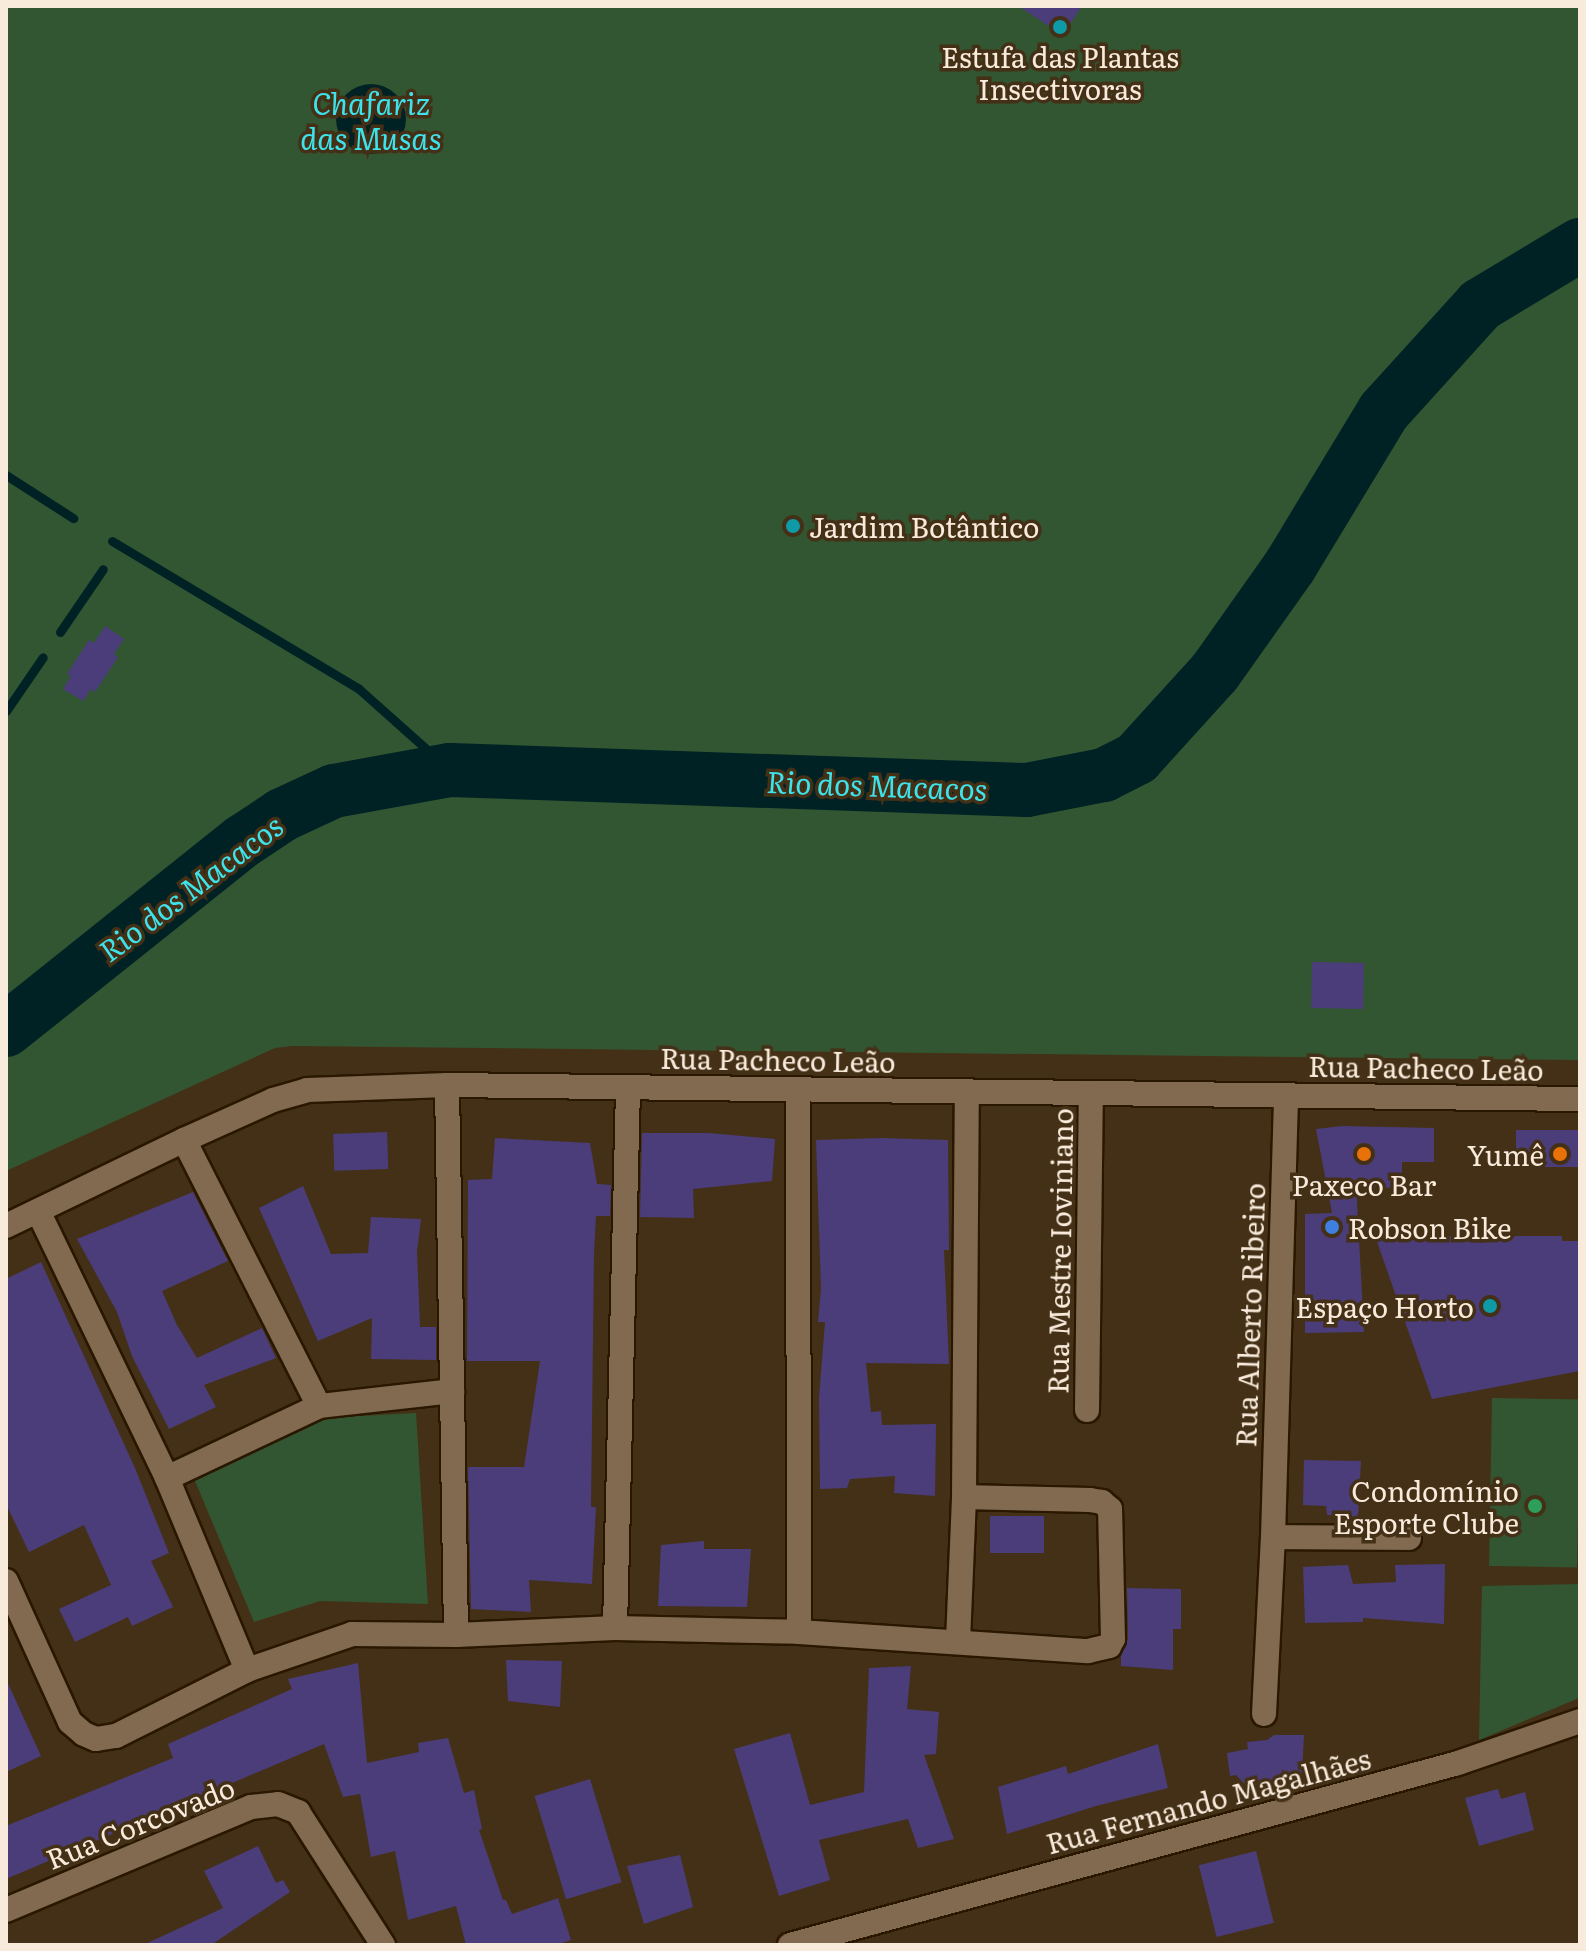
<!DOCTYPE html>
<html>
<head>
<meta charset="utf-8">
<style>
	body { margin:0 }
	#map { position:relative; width:1586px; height:1951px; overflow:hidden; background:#443016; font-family:Literata,serif }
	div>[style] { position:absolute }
	.green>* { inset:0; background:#325632; transform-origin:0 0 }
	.water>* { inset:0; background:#002224 }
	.round { border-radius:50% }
	.stream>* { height:9px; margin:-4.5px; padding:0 4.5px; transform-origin:4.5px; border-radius:4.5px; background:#002224 }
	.river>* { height:54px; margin:-27px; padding:0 27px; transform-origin:27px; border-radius:27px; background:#002224 }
	.building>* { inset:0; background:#4a3d7a; transform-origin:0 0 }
	.roads { filter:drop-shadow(2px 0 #2a1700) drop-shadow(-2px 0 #2a1700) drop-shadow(0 2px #2a1700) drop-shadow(0 -2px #2a1700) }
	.minor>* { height:24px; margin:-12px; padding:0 12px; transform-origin:12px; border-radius:12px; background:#816a4f }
	.dots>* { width:22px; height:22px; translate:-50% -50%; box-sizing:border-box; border:4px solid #443016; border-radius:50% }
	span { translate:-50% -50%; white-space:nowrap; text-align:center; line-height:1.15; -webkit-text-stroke:7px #443016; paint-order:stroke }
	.poi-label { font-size:28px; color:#f9ebdc }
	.left { translate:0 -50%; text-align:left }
	.right { translate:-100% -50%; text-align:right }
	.street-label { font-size:28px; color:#f9ebdc }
	.water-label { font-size:30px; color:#3ee2ea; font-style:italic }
	.frame { position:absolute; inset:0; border:8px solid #f9ebdc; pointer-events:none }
</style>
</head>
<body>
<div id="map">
	<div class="green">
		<div style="clip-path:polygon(6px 6px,1580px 6px,1580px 1060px,292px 1046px,275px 1048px,6px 1171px)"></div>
		<div style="left:1492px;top:1398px;width:88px;height:168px;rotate:1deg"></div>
		<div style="clip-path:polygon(416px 1413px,428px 1604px,320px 1601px,254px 1622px,193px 1476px,322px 1418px)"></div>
		<div style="clip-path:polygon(1580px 1584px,1579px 1698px,1479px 1740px,1482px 1586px)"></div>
	</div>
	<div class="water">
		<div class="round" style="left:336px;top:84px;width:70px;height:70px"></div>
	</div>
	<div class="stream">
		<div style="left:6px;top:475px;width:80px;rotate:32.7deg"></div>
		<div style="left:112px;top:541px;width:288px;rotate:30.9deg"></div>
		<div style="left:359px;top:689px;width:122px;rotate:41.7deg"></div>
		<div style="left:60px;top:632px;width:76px;rotate:-55.7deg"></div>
		<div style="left:6px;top:711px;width:65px;rotate:-55.6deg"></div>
	</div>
	<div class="river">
		<div style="left:6px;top:1030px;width:303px;rotate:-38.6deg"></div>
		<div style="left:243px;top:841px;width:47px;rotate:-33.7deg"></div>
		<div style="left:282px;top:815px;width:57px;rotate:-24.8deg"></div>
		<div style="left:334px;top:791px;width:118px;rotate:-10.3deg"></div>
		<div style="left:450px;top:770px;width:577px;rotate:1.99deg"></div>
		<div style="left:1027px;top:790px;width:78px;rotate:-11deg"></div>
		<div style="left:1104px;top:775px;width:37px;rotate:-27deg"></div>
		<div style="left:1137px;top:758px;width:116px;rotate:-47.8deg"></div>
		<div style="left:1215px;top:672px;width:130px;rotate:-54.7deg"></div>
		<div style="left:1290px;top:566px;width:181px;rotate:-58.8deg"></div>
		<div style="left:1384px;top:411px;width:143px;rotate:-47.8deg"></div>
		<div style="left:1480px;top:305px;width:117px;rotate:-31deg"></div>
	</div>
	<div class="building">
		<div style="clip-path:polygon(1018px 6px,1082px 6px,1063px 35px)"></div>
		<div style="clip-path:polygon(105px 626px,124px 639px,114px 654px,118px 657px,95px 692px,91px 689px,83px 701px,63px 689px,71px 676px,67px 674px,89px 640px,94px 643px)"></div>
		<div style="left:1312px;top:962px;width:52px;height:46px;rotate:1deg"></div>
		<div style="clip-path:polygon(1342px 1126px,1434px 1128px,1434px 1162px,1402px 1162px,1402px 1188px,1358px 1187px,1356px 1183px,1364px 1332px,1305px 1333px,1305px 1214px,1332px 1213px,1316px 1129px)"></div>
		<div style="left:1516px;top:1130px;width:64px;height:37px"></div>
		<div style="left:387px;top:1132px;width:37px;height:54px;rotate:88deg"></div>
		<div style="clip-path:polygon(642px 1133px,709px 1133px,775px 1139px,772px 1181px,693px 1189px,694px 1218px,640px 1217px)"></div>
		<div style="clip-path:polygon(495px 1138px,590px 1143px,597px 1184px,611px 1185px,610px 1216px,596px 1216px,594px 1254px,591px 1507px,596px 1507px,592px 1584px,529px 1580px,531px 1612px,471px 1609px,468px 1467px,524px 1467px,540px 1361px,467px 1361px,468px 1180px,492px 1179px)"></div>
		<div style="clip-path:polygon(882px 1138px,948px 1140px,949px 1250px,944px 1250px,949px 1364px,866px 1363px,871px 1412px,881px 1411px,882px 1425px,936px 1424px,935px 1496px,894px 1493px,895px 1476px,850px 1479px,847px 1488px,820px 1489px,819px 1398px,825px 1322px,818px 1322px,821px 1288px,816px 1140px)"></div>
		<div style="clip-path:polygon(303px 1186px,331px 1254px,368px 1253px,371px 1217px,421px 1219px,417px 1252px,420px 1327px,436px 1327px,436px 1360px,371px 1359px,372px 1318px,318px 1341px,259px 1208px)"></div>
		<div style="clip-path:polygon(193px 1192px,228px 1261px,162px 1291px,177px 1325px,197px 1358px,262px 1328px,276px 1358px,204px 1385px,216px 1407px,169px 1429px,132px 1356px,117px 1312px,77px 1239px)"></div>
		<div style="clip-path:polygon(1375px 1236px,1562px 1236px,1562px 1241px,1580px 1241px,1580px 1371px,1432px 1399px)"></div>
		<div style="clip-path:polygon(41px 1262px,135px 1468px,169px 1553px,151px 1561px,173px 1607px,132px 1626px,128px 1617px,75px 1642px,59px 1609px,111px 1585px,84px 1525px,29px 1552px,6px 1504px,6px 1279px)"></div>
		<div style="clip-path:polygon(1304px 1460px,1361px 1461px,1358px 1517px,1327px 1515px,1326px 1506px,1303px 1505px)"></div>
		<div style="left:990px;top:1516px;width:54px;height:37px"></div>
		<div style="clip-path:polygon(704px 1541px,704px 1549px,751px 1549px,747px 1607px,658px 1606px,661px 1545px)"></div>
		<div style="clip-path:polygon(1445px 1564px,1444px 1624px,1363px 1618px,1363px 1622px,1305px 1623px,1303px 1567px,1348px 1565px,1353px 1584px,1396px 1582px,1395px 1565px)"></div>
		<div style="clip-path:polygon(1127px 1588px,1181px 1589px,1181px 1629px,1173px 1629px,1173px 1670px,1121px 1666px,1121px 1655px,1128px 1639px)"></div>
		<div style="clip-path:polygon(506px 1660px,562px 1661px,560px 1707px,508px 1701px)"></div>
		<div style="clip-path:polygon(358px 1663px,367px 1763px,419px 1752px,418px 1743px,448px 1738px,464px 1793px,474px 1790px,482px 1829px,479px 1830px,503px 1900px,506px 1900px,512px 1914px,558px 1898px,571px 1940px,556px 1945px,466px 1945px,456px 1906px,408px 1920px,395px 1851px,371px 1857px,360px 1794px,343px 1797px,324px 1744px,6px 1879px,6px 1826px,173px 1758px,168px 1744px,292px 1689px,288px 1679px)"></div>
		<div style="clip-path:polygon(911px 1666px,907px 1709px,939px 1712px,936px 1754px,924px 1755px,954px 1839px,918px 1848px,908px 1819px,819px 1840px,830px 1880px,779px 1896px,734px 1749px,790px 1733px,810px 1805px,864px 1792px,869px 1668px)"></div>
		<div style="clip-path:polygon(6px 1679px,41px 1756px,6px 1772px)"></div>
		<div style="clip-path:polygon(1274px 1735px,1304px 1735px,1302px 1773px,1247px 1787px,1236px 1775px,1230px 1776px,1227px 1753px,1248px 1749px,1247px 1742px,1267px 1740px)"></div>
		<div style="clip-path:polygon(1158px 1744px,1168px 1788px,1096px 1806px,1007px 1834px,998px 1787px,1066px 1766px,1068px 1774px)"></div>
		<div style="left:590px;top:1779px;width:108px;height:58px;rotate:73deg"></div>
		<div style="clip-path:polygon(1498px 1789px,1501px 1799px,1525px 1792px,1534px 1830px,1479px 1846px,1465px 1798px)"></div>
		<div style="clip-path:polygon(258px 1846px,276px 1883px,283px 1880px,290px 1892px,211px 1945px,143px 1945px,223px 1908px,204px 1871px)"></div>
		<div style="left:1256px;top:1851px;width:74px;height:59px;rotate:76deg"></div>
		<div style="clip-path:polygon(680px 1855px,693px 1907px,644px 1924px,627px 1866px)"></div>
	</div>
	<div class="roads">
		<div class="minor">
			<div style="left:447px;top:1085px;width:550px;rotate:89.06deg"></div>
			<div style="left:798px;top:1090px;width:542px;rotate:89.89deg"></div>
			<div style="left:184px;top:1140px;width:298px;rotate:63.1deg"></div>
			<div style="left:38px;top:1211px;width:297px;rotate:64.2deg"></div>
			<div style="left:167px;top:1478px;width:208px;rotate:67.4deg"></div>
			<div style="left:247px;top:1670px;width:111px;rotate:-18.9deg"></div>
			<div style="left:352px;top:1634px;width:104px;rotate:0.6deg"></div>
			<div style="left:456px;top:1635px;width:159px;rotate:-2.5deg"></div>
			<div style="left:615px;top:1628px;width:184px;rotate:1.2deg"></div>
			<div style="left:799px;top:1632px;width:290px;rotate:3.8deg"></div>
			<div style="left:1088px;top:1651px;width:22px;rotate:-13deg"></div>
			<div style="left:1109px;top:1646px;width:8px;rotate:-60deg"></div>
			<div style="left:1113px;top:1639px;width:130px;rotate:-91.3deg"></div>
			<div style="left:1110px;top:1509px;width:11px;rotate:-139deg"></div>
			<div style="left:1102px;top:1502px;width:13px;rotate:-171deg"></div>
			<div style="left:1089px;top:1500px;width:125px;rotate:-178.6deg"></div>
			<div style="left:6px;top:1226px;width:198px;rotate:-25.8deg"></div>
			<div style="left:184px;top:1140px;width:98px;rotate:-24.2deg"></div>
			<div style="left:273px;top:1100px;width:35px;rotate:-16deg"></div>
			<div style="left:307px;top:1090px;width:140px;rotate:-2deg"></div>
			<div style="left:447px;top:1085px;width:1133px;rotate:0.71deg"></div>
			<div style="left:1087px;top:1410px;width:317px;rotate:-89.3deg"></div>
			<div style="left:167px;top:1478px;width:168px;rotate:-25.3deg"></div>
			<div style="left:319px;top:1406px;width:134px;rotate:-6.4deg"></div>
			<div style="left:1273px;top:1537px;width:136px;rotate:0.4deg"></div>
			<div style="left:6px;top:1581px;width:155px;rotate:65.6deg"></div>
			<div style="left:70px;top:1722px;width:18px;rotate:41deg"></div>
			<div style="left:84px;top:1734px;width:13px;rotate:23deg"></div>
			<div style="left:96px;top:1739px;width:20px;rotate:-9deg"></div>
			<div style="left:116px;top:1736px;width:147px;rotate:-26.7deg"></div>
			<div style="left:615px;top:1628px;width:541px;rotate:-88.62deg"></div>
			<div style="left:958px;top:1641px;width:144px;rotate:-87.6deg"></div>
			<div style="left:964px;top:1497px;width:405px;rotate:-89.6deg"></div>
			<div style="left:1264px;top:1714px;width:177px;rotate:-87.1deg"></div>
			<div style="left:1273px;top:1537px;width:441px;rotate:-88.3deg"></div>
			<div style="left:6px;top:1910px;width:266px;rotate:-22.8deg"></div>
			<div style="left:251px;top:1807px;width:27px;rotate:-6deg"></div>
			<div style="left:278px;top:1804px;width:22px;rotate:22deg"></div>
			<div style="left:298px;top:1812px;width:158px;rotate:57.4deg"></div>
			<div style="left:790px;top:1945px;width:692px;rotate:-15.24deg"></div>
			<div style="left:1458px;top:1763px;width:129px;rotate:-19deg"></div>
		</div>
	</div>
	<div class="dots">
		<div style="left:1060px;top:27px;background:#0f9aa8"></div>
		<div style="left:793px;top:526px;background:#0f9aa8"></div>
		<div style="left:1364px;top:1154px;background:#e8710a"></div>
		<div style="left:1560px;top:1154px;background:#e8710a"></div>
		<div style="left:1332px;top:1227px;background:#3f7fe0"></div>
		<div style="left:1490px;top:1306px;background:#0f9aa8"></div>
		<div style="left:1535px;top:1506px;background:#2e9e5b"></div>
	</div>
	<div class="poi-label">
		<span style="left:1060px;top:72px">Estufa das Plantas<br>Insectivoras</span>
		<span class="left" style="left:809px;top:526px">Jardim Botântico</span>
		<span class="right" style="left:1544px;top:1154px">Yumê</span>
		<span style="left:1364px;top:1184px">Paxeco Bar</span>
		<span class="left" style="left:1348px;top:1227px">Robson Bike</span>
		<span class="right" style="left:1474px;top:1306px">Espaço Horto</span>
		<span class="right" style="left:1519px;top:1506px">Condomínio<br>Esporte Clube</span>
	</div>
	<div class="street-label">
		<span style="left:778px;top:1059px;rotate:1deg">Rua Pacheco Leão</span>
		<span style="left:1426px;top:1067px;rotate:1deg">Rua Pacheco Leão</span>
		<span style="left:1059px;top:1251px;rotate:-89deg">Rua Mestre Ioviniano</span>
		<span style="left:1249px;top:1315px;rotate:-88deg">Rua Alberto Ribeiro</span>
		<span style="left:1208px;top:1800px;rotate:-15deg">Rua Fernando Magalhães</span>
		<span style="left:140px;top:1822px;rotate:-22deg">Rua Corcovado</span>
	</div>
	<div class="water-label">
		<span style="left:371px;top:119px">Chafariz<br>das Musas</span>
		<span style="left:877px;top:784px;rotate:2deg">Rio dos Macacos</span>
		<span style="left:190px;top:887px;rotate:-37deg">Rio dos Macacos</span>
	</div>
	<div class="frame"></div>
</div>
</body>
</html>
